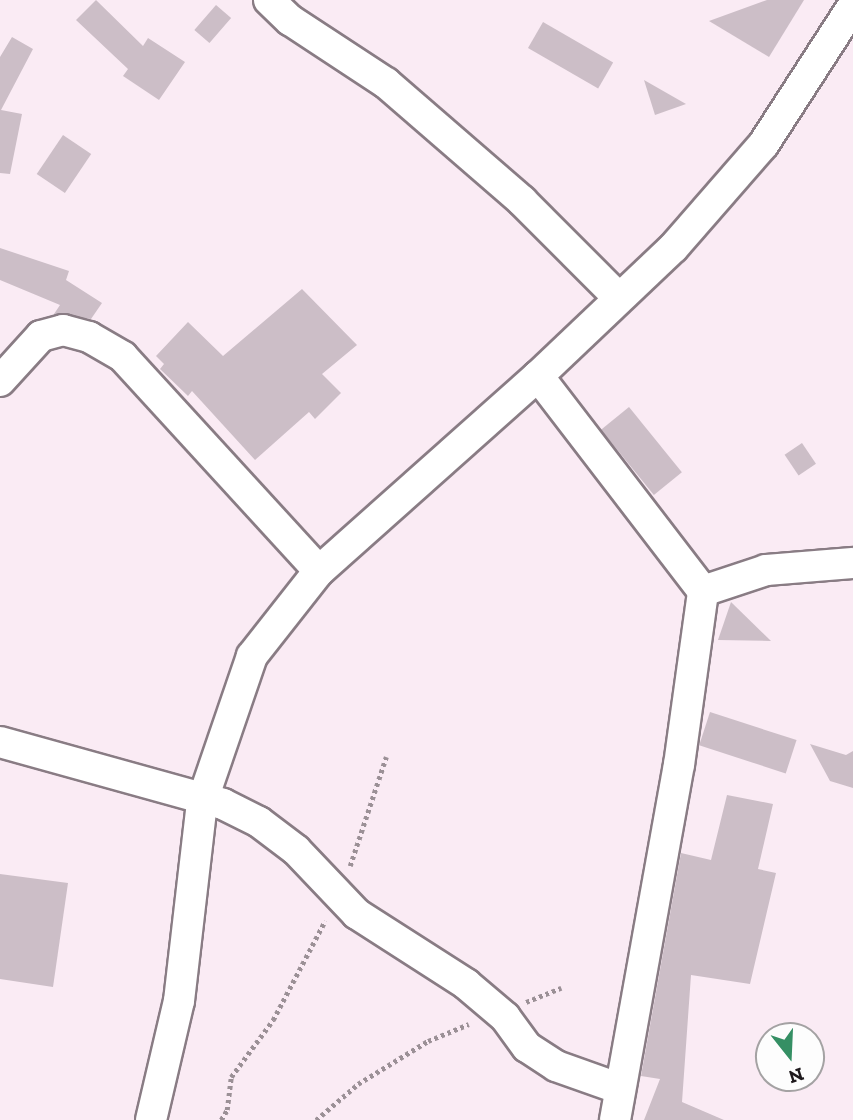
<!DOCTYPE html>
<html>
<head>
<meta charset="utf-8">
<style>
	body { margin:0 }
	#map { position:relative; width:853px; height:1120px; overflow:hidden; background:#faebf4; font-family:"Zilla Slab",serif }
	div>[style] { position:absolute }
	.building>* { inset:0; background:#ccbec7; transform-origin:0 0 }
	.path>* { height:4.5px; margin-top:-2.25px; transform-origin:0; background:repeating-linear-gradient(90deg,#9b9096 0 3.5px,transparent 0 7px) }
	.roads { filter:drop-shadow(2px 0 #897c84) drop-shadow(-2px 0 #897c84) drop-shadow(0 2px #897c84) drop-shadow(0 -2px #897c84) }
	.minor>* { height:30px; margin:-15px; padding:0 15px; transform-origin:15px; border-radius:15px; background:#fff }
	span { translate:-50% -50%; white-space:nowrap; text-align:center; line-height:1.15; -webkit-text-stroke:6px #fdfdfd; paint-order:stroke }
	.north { position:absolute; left:755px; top:1022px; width:70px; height:70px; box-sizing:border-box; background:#fdfdfd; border:2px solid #a4a2a3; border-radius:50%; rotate:162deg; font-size:19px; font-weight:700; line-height:28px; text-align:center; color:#1e191c }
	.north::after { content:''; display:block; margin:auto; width:24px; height:32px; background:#358f64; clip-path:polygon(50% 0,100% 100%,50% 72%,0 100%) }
</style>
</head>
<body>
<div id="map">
	<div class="building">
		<div style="clip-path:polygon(96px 0,143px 46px,148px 38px,185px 62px,159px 100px,123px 76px,128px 69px,76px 20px)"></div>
		<div style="clip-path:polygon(767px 0,804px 0,769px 57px,709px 21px)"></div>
		<div style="left:216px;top:5px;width:20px;height:33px;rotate:41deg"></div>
		<div style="left:543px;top:22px;width:81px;height:30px;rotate:30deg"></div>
		<div style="clip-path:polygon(12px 37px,33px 49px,1px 110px,22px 114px,10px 174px,0 173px,0 57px)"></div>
		<div style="clip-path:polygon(644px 80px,686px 104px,655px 115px)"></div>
		<div style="left:63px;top:135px;width:34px;height:47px;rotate:34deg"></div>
		<div style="clip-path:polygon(0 248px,69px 271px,66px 280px,102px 303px,91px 319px,54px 314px,60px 305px,0 280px)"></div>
		<div style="clip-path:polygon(302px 289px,357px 345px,322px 374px,341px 393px,315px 419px,309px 412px,255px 460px,192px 391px,188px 396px,160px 369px,164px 364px,156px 356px,188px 322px,223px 356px)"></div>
		<div style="left:629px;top:407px;width:84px;height:36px;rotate:51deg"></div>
		<div style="left:802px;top:443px;width:25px;height:21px;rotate:56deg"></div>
		<div style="clip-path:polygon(731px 602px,771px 641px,718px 640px)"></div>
		<div style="left:710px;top:712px;width:91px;height:35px;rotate:18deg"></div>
		<div style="clip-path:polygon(810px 744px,846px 755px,853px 751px,853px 788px,830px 781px)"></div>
		<div style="clip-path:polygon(727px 795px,773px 804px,758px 869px,776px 873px,750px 984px,691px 975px,682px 1102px,724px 1120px,644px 1120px,660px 1079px,641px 1076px,681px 853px,711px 860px)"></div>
		<div style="clip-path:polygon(0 874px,68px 883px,53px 987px,0 979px)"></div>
	</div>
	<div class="path">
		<div style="left:350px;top:866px;width:115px;rotate:-71.7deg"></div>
		<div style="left:526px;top:1002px;width:38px;rotate:-22deg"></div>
		<div style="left:221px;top:1120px;width:12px;rotate:-59deg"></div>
		<div style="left:227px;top:1110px;width:33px;rotate:-83deg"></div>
		<div style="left:231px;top:1077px;width:71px;rotate:-53.6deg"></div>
		<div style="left:273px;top:1020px;width:112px;rotate:-62.3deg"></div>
		<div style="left:316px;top:1120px;width:55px;rotate:-40.6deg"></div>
		<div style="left:358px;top:1084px;width:82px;rotate:-31.6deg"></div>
		<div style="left:428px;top:1041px;width:44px;rotate:-22.5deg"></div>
	</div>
	<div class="roads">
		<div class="minor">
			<div style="left:269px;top:0;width:29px;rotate:44deg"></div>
			<div style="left:290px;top:20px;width:115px;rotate:33.3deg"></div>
			<div style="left:386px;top:83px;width:180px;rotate:40.9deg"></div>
			<div style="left:522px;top:201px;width:136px;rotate:45deg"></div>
			<div style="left:538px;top:376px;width:271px;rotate:52.5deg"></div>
			<div style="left:703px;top:591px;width:66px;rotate:-18.4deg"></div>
			<div style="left:766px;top:570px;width:87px;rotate:-4.6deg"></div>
			<div style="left:0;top:381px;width:61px;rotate:-47.7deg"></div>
			<div style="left:41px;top:336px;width:23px;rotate:-15deg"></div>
			<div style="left:63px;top:330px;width:27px;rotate:15deg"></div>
			<div style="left:89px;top:337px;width:39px;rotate:30deg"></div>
			<div style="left:123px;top:357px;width:290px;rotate:47.5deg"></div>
			<div style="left:0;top:742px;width:231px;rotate:15.5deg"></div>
			<div style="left:223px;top:804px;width:40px;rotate:26.6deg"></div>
			<div style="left:259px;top:822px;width:46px;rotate:37.1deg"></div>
			<div style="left:296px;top:850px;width:88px;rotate:46.4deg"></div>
			<div style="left:357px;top:914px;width:130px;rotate:32.7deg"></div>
			<div style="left:466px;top:984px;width:51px;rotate:40.2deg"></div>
			<div style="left:505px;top:1017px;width:37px;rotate:54deg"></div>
			<div style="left:527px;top:1047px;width:35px;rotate:33deg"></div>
			<div style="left:556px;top:1066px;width:66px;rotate:19.5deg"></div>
			<div style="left:151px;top:1120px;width:122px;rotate:-76.8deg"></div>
			<div style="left:179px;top:1001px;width:200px;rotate:-83.4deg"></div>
			<div style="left:202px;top:802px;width:154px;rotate:-71.1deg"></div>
			<div style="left:252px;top:656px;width:108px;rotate:-51.8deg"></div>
			<div style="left:319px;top:571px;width:293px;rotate:-41.7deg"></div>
			<div style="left:538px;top:376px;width:186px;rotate:-43.5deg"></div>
			<div style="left:673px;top:248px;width:137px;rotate:-48.9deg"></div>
			<div style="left:763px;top:145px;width:166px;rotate:-57.1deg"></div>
			<div style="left:615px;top:1120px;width:361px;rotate:-79.8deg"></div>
			<div style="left:679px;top:765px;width:176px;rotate:-82.1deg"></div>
		</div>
	</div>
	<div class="north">N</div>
</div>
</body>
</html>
